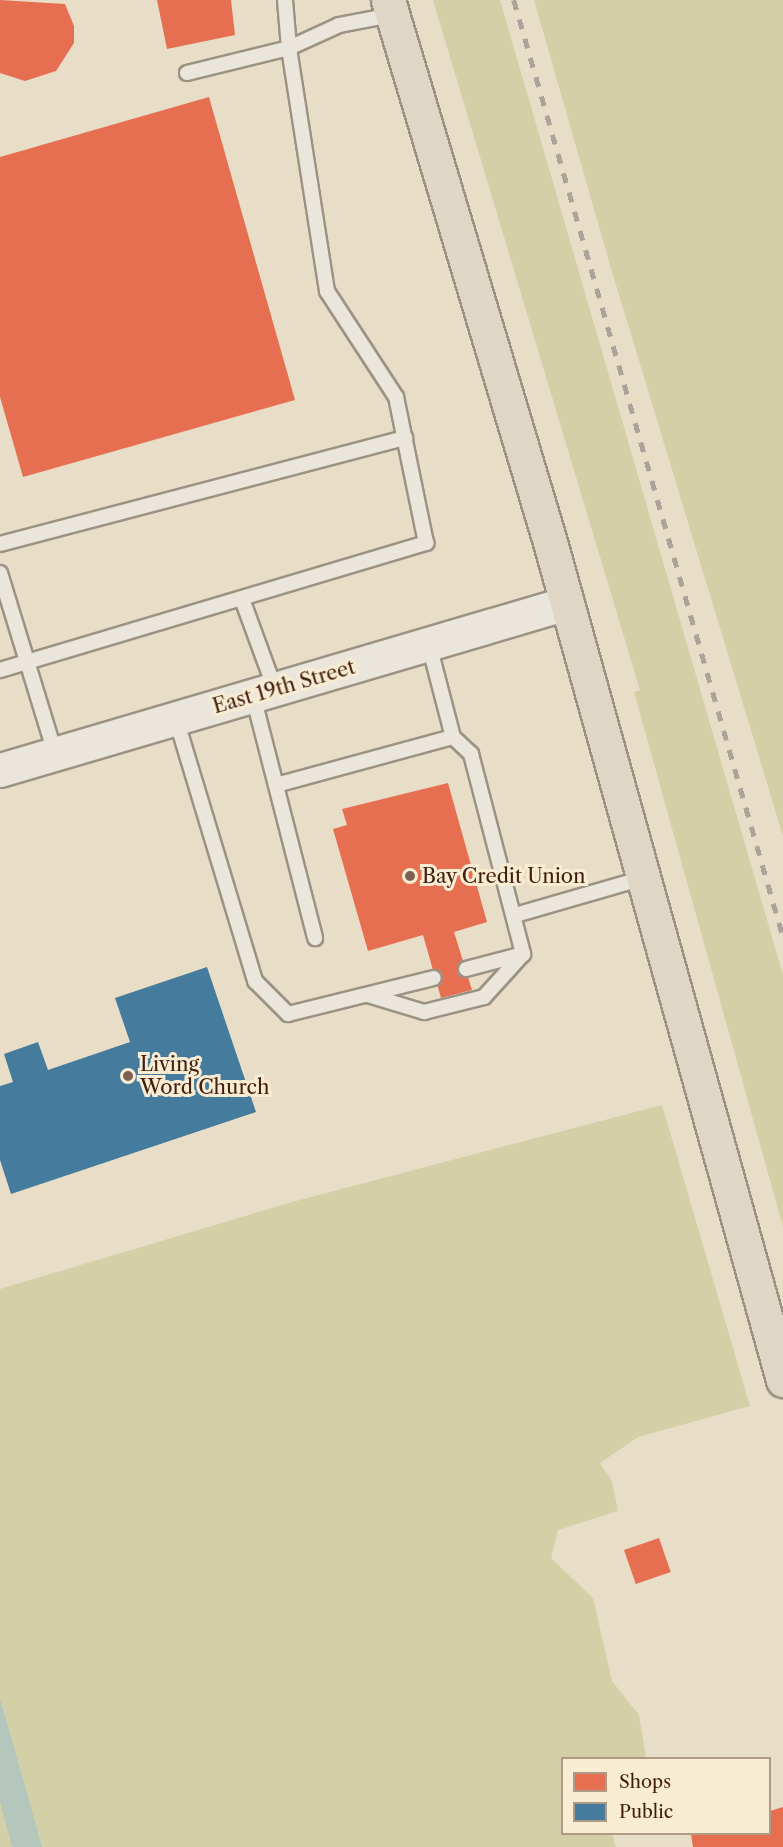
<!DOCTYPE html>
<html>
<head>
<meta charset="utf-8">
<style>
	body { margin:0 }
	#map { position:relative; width:783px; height:1847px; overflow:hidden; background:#e8dec7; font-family:"Libre Caslon Text",serif }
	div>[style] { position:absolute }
	.green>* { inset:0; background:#d3cfa7 }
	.water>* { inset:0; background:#b5c7bc }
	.shops>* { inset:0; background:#e76f51; transform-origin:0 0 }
	.public>* { inset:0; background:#457b9d }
	.roads { filter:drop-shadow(2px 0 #9c9283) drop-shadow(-2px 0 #9c9283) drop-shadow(0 2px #9c9283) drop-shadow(0 -2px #9c9283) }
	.service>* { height:14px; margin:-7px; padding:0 7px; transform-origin:7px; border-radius:7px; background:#ebe6db }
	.secondary>* { height:33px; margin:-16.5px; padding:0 16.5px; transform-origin:16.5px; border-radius:16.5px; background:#ebe6db }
	.trunk>* { height:33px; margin:-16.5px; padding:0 16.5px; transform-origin:16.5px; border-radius:16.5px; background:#dfd6c5 }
	.rail>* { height:4.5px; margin-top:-2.25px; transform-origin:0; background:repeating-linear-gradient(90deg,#aca49b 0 10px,transparent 0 20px) }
	.dots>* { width:16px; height:16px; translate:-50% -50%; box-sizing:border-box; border:3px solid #f8edd2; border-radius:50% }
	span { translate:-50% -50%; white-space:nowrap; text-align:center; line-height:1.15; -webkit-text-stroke:6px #f8edd2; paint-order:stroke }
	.street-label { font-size:20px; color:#421e11 }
	.poi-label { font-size:20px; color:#421e11 }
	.left { translate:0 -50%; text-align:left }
	.legend { position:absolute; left:561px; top:1757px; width:210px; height:78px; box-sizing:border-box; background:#f8edd2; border:2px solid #af9a85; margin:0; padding:8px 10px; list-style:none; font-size:18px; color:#421e11 }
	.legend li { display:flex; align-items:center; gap:12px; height:30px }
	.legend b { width:30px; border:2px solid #af9a85 }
</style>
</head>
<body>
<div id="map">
	<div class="green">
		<div style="clip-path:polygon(433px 0,500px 0,783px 975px,783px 1227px,634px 692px,640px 690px)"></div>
		<div style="clip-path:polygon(534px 0,783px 0,783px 836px,610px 265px)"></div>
		<div style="clip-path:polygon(662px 1105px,750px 1406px,638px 1437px,600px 1463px,612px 1481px,618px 1511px,558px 1530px,551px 1558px,593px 1598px,612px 1681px,639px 1715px,646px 1758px,562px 1758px,562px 1834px,612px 1834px,616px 1847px,0 1847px,0 1289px,292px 1202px)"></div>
	</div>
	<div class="water">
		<div style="clip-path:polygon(0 1699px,12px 1740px,42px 1847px,12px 1847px,0 1802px)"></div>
	</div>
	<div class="shops">
		<div style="clip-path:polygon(0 0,65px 4px,74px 26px,74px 43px,56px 71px,25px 81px,0 73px)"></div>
		<div style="clip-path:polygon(157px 0,231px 0,235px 35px,167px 49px)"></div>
		<div style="clip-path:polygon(209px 97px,295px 400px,23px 477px,0 397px,0 157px)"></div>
		<div style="clip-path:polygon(448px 783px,487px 922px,454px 932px,472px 990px,441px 998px,423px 935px,368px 951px,333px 829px,347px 825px,342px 809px)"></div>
		<div style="left:659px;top:1538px;width:36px;height:37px;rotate:71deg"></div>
		<div style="clip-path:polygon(783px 1807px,783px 1847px,693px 1847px,691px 1834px,770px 1834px,770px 1811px)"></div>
	</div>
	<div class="public">
		<div style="clip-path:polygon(207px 967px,256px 1112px,11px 1194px,0 1160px,0 1086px,13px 1082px,4px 1054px,38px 1042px,48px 1070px,130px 1042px,115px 998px)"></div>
	</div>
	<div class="roads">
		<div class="service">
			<div style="left:187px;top:73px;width:105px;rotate:-13.8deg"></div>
			<div style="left:289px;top:48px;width:48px;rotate:-94.8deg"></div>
			<div style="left:0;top:544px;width:419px;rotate:-14.7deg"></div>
			<div style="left:0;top:573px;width:188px;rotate:73deg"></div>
			<div style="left:242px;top:599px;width:96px;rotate:69.9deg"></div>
			<div style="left:429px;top:645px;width:95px;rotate:75.4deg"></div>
			<div style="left:453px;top:737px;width:25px;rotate:43deg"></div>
			<div style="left:471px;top:754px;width:207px;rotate:75.4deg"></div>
			<div style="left:0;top:670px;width:445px;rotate:-16.6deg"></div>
			<div style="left:426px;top:543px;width:149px;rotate:-101.6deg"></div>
			<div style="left:396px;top:397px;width:126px;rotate:-123.1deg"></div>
			<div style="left:327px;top:291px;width:246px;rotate:-98.9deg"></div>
			<div style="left:289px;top:48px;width:55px;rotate:-24.7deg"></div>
			<div style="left:339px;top:25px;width:54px;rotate:-10.7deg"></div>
			<div style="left:253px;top:696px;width:250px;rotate:75.6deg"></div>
			<div style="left:176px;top:719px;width:274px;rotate:73.2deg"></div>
			<div style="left:255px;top:981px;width:47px;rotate:45deg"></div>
			<div style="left:288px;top:1014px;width:150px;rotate:-13.9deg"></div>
			<div style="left:276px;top:785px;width:183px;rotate:-15.2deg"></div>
			<div style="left:515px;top:915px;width:133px;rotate:-16.1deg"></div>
			<div style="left:466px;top:969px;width:59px;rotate:-14.7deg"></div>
			<div style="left:368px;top:995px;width:59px;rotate:16.9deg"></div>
			<div style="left:424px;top:1012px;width:62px;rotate:-14deg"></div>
			<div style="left:484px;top:997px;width:58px;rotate:-47.8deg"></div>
		</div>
		<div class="secondary">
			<div style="left:0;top:770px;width:591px;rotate:-16.41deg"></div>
		</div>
		<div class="trunk">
			<div style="left:388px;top:0;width:566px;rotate:73.36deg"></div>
			<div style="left:550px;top:542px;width:870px;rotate:74.46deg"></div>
		</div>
	</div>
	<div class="rail">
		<div style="left:514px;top:0;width:974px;rotate:73.97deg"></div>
	</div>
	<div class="dots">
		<div style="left:410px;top:876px;background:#7c6151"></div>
		<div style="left:128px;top:1076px;background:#7c6151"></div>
	</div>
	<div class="street-label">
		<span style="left:284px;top:687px;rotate:-16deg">East 19th Street</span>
	</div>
	<div class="poi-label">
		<span class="left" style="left:422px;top:876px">Bay Credit Union</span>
		<span class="left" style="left:140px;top:1076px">Living<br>Word Church</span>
	</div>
	<ul class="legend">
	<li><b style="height:16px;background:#e76f51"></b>Shops</li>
	<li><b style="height:16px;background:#457b9d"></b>Public</li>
	</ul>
</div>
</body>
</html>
